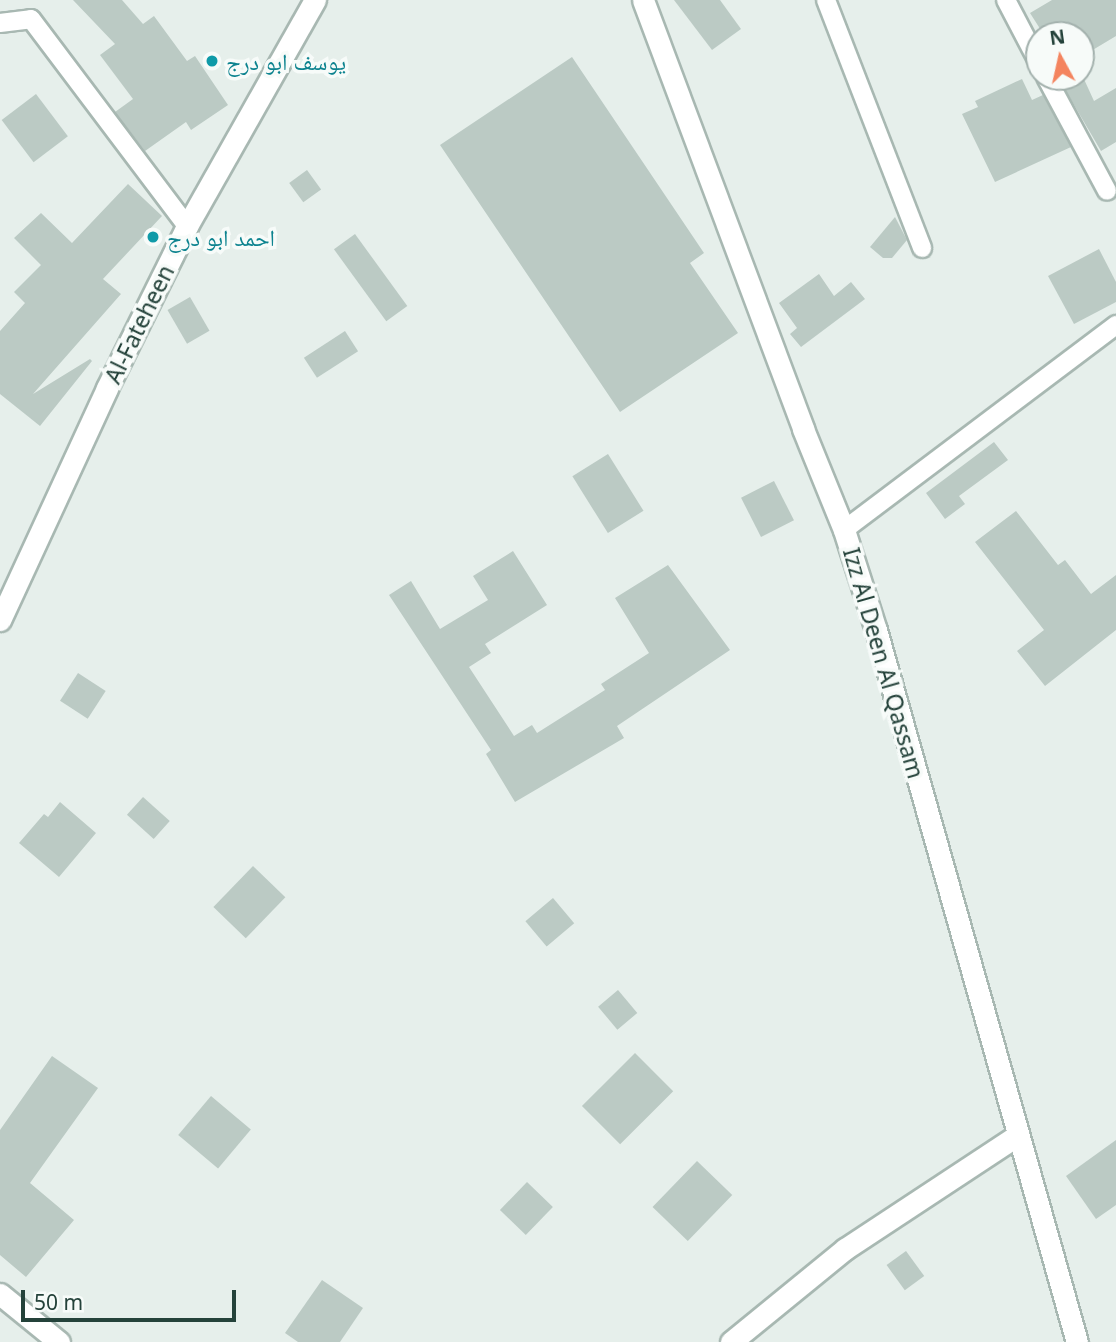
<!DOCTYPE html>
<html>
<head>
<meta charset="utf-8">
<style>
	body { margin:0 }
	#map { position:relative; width:1116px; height:1342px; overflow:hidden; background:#e6efeb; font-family:"Noto Sans","Noto Naskh Arabic",sans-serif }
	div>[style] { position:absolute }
	.building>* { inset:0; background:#bbcac4; transform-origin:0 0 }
	.roads { filter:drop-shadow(2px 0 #a8b8b2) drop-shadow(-2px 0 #a8b8b2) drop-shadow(0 2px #a8b8b2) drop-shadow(0 -2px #a8b8b2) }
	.lane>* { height:18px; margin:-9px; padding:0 9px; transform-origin:9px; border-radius:9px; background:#fff }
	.street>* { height:21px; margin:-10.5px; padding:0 10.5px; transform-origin:10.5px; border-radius:10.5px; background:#fff }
	.secondary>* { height:21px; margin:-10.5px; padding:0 10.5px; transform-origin:10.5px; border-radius:10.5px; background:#fff }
	.dots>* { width:19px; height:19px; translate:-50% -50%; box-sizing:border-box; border:4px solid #f7fbf9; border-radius:50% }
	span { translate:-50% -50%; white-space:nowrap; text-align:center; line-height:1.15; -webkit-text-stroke:7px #f7fbf9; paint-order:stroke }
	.culture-label { font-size:23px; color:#0d838f }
	.left { translate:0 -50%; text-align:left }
	.street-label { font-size:23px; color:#24423a }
	.north { position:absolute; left:1025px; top:21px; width:70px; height:70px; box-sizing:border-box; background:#f7fbf9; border:2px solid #a3b1ad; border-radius:50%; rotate:352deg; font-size:19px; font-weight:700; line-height:28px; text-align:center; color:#24423a }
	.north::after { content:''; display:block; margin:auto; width:24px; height:32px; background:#f4845f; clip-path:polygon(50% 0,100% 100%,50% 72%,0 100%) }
	.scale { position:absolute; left:21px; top:1290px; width:215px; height:32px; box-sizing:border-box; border:4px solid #24423a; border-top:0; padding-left:9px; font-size:21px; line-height:24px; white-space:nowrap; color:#24423a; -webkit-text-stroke:5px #f7fbf9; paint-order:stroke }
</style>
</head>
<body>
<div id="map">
	<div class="building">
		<div style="clip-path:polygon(73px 0,122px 0,143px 24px,154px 16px,187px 61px,195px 56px,228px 105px,191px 130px,186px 122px,145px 151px,115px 112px,133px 99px,100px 55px,115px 44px)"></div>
		<div style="clip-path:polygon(674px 0,720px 0,741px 29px,712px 50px)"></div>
		<div style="clip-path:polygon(1052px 0,1116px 0,1116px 36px,1081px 57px,1081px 35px,1044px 35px,1030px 13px)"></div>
		<div style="clip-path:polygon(572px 57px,704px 253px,690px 263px,738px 333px,620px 412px,440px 145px)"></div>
		<div style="clip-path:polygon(1083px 77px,1094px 101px,1116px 88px,1116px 142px,1101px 151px,1063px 86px)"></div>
		<div style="clip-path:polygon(1022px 79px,1032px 100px,1043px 95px,1071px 147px,995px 182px,962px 114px,978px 107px,975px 101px)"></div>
		<div style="left:36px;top:94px;width:53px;height:43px;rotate:53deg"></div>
		<div style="left:307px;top:170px;width:24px;height:22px;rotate:54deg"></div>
		<div style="clip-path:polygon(128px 184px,162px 216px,103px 279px,121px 294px,33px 394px,90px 359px,92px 361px,40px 426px,0 394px,0 331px,25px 303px,14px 292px,41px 265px,14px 238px,41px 213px,72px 243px)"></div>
		<div style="clip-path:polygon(895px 217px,907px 240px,892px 258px,883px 258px,870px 247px)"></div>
		<div style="left:355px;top:234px;width:89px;height:26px;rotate:54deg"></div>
		<div style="clip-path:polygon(1099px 249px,1116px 282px,1116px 302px,1074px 324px,1048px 276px)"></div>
		<div style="clip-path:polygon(819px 274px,834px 296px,851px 282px,865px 299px,801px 347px,790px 334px,797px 328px,779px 303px)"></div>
		<div style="left:190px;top:297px;width:39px;height:26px;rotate:60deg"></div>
		<div style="left:345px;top:331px;width:24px;height:49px;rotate:57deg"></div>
		<div style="clip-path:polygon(994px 442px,1008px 460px,959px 496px,965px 504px,945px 519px,926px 493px)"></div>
		<div style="left:608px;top:454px;width:67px;height:42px;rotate:58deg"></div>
		<div style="left:774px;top:481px;width:44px;height:37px;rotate:63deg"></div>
		<div style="clip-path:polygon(1016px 511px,1058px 565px,1065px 560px,1091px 594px,1116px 575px,1116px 630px,1045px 686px,1017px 651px,1044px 630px,975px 542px)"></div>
		<div style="clip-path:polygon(513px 551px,547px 605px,485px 644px,491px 653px,469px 667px,514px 736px,532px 725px,537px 733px,605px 690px,601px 684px,649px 653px,615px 598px,668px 565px,730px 650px,617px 726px,624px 738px,515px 802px,486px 754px,491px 750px,389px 595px,411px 581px,440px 629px,488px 600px,473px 576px)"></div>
		<div style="left:78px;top:673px;width:33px;height:33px;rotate:33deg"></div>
		<div style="left:143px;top:797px;width:36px;height:24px;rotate:42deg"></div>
		<div style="clip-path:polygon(60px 802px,96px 833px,59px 877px,19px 843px,44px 814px,48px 817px)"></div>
		<div style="left:253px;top:866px;width:45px;height:57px;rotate:44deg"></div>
		<div style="left:553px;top:898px;width:33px;height:36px;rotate:50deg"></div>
		<div style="left:618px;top:990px;width:30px;height:26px;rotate:50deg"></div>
		<div style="left:635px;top:1053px;width:54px;height:75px;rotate:45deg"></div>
		<div style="clip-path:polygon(52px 1056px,98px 1088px,30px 1183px,74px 1220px,26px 1277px,0 1255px,0 1130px)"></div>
		<div style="left:211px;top:1096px;width:52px;height:51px;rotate:40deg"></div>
		<div style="clip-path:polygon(1116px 1140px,1116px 1205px,1096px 1219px,1066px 1176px)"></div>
		<div style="left:697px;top:1161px;width:49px;height:64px;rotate:44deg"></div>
		<div style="left:527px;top:1182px;width:36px;height:39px;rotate:44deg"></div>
		<div style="left:906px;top:1251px;width:31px;height:24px;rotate:54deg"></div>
		<div style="clip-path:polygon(322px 1280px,363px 1308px,340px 1342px,298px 1342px,285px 1333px)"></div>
	</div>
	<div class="roads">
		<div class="lane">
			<div style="left:826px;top:0;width:266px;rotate:68.8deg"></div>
			<div style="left:1006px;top:0;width:71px;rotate:62.4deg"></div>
			<div style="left:0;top:23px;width:31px;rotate:-7deg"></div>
			<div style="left:31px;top:19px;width:259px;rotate:53deg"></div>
			<div style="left:1046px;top:77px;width:129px;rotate:61.8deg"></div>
			<div style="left:844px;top:530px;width:341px;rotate:-37deg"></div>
		</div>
		<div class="street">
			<div style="left:643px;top:0;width:458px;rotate:69.5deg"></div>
			<div style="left:803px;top:429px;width:109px;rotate:67.9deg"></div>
			<div style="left:844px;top:530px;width:105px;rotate:72.3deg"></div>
			<div style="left:876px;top:630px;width:740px;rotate:74.24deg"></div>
			<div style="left:0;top:1294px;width:76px;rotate:39.1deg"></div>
			<div style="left:731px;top:1342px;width:147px;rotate:-39.2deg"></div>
			<div style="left:845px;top:1249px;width:207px;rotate:-33.4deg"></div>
		</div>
		<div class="secondary">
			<div style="left:0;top:620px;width:255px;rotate:-65.2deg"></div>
			<div style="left:107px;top:388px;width:181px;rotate:-63.7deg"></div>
			<div style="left:187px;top:226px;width:260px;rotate:-60.5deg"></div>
		</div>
	</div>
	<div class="dots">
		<div style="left:212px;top:61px;background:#0f9aa8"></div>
		<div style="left:153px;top:237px;background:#0f9aa8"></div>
	</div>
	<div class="culture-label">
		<span class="left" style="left:226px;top:61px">يوسف ابو درج</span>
		<span class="left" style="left:167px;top:237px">احمد ابو درج</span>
	</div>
	<div class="street-label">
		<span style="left:139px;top:324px;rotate:-64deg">Al-Fateheen</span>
		<span style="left:884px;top:663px;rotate:74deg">Izz Al Deen Al Qassam</span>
	</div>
	<div class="north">N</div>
	<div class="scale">50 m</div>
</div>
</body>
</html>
